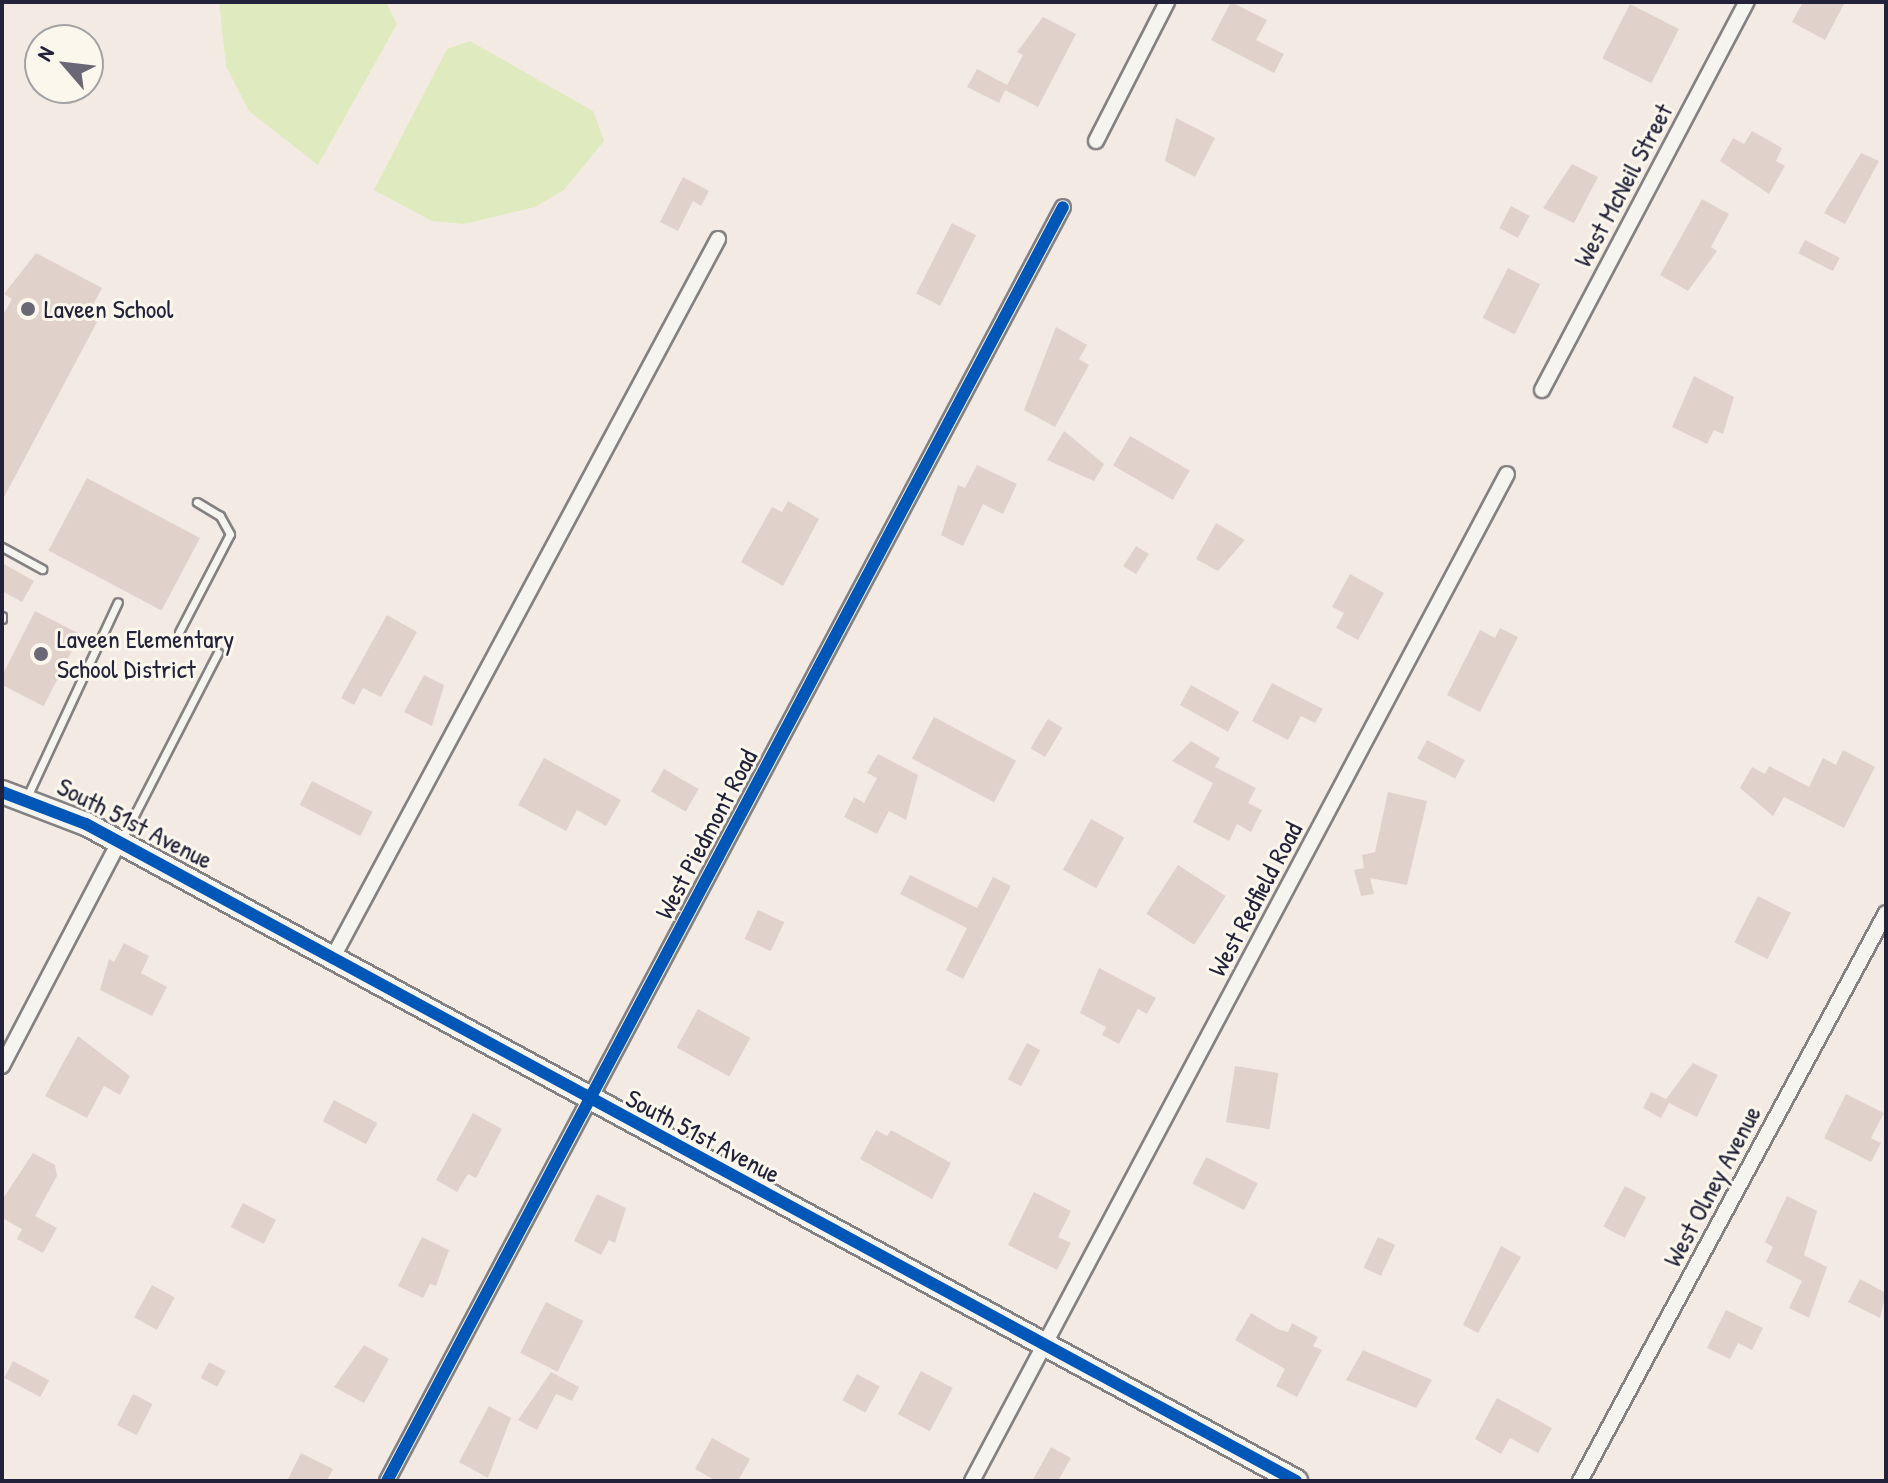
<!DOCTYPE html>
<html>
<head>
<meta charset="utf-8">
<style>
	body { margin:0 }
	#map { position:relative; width:1888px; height:1483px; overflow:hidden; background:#f3ebe3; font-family:"Patrick Hand",sans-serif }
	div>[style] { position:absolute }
	.green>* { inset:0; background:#dfeabe }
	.building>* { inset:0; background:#e0d2ca; transform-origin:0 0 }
	.roads { filter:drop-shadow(2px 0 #848182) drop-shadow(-2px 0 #848182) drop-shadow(0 2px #848182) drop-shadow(0 -2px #848182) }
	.lane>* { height:7px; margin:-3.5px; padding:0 3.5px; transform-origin:3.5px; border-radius:3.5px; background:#f6f4ef }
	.street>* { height:14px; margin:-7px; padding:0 7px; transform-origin:7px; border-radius:7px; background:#f6f4ef }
	.primary>* { height:22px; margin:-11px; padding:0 11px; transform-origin:11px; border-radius:11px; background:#f6f4ef }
	.cycleway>* { height:12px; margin:-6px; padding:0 6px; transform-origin:6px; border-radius:6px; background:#0057b8 }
	.dots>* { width:22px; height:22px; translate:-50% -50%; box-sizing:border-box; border:4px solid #fbf7ec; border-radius:50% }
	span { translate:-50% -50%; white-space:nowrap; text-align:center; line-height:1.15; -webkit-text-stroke:6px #fbf7ec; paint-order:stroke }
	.street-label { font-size:26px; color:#22223b }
	.poi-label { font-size:26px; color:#22223b }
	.left { translate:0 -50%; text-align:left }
	.frame { position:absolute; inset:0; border:4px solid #22223b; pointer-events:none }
	.north { position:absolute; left:24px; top:24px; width:80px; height:80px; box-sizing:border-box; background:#fbf7ec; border:2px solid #a4a2a5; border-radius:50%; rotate:298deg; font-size:22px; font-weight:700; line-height:32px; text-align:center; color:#22223b }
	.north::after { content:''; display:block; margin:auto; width:28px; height:36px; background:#6b6876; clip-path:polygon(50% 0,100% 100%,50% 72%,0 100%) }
</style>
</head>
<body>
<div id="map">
	<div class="green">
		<div style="clip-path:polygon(219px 2px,386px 2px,397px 24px,318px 165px,249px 111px,226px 66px)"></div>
		<div style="clip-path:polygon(470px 41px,593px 111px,604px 141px,564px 190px,535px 207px,464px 224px,432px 221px,374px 190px,447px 49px)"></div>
	</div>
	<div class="building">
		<div style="clip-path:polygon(1231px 2px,1267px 20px,1256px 40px,1284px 54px,1274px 73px,1211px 40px)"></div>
		<div style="clip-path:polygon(1803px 2px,1845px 2px,1825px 40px,1792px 22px)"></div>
		<div style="left:1630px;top:4px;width:55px;height:61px;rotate:27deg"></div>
		<div style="clip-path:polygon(1043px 17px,1076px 34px,1038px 107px,1005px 90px,999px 103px,967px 87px,977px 69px,1007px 85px,1023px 55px,1017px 52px)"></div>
		<div style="clip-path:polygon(1176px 118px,1215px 138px,1195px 177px,1165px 161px)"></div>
		<div style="clip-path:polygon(1752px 131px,1782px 148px,1776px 161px,1785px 166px,1769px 194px,1720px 161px,1733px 138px,1744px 144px)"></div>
		<div style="clip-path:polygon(1861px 153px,1879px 161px,1845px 224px,1824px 213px)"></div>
		<div style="clip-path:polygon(1572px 164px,1598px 177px,1574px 223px,1543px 208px)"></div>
		<div style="clip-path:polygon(683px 177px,709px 191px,701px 206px,693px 201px,678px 231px,660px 222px)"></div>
		<div style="clip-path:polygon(1702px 199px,1729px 214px,1711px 247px,1717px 251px,1688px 291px,1660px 275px)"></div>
		<div style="left:1511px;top:206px;width:21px;height:25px;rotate:28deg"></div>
		<div style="left:952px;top:223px;width:27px;height:79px;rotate:27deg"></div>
		<div style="left:1805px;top:240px;width:39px;height:15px;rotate:27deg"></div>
		<div style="clip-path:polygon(36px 253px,102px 288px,87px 316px,97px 322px,2px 501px,2px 317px,12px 299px,4px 294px)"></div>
		<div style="left:1508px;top:268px;width:36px;height:56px;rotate:27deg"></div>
		<div style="clip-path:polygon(1056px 327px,1087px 345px,1079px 359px,1089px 365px,1055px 427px,1024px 410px)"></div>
		<div style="clip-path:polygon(1694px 376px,1734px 397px,1723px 434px,1714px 430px,1707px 444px,1672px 427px)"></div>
		<div style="clip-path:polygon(1064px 431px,1104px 464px,1094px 481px,1047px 460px)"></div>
		<div style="left:1130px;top:436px;width:69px;height:34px;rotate:30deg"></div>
		<div style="clip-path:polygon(977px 465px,1017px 484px,1003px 514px,983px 504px,963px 546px,941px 535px,958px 485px,965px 488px)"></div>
		<div style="left:87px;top:478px;width:128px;height:82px;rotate:28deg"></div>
		<div style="clip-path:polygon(788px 501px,819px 519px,783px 586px,741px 562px,772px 507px,782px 512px)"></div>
		<div style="clip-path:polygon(1216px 523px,1245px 540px,1218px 571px,1196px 559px)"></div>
		<div style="left:1136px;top:546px;width:15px;height:24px;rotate:32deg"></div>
		<div style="clip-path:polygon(2px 563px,34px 581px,22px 602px,2px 591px)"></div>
		<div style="clip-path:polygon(1350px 574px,1384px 593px,1358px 640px,1336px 628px,1344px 613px,1332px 607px)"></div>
		<div style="left:35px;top:611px;width:51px;height:81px;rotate:27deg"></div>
		<div style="clip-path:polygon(387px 615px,417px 632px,381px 697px,363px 688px,354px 705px,341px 698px)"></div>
		<div style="clip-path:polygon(1500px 628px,1518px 637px,1480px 712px,1447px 695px,1480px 630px,1495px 638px)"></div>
		<div style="clip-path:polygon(424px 675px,444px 685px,432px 726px,404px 712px)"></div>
		<div style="clip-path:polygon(1272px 683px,1323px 709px,1315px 723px,1301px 716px,1288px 740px,1252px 721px)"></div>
		<div style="left:1191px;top:685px;width:55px;height:23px;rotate:29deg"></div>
		<div style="left:934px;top:717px;width:93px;height:47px;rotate:28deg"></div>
		<div style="left:1048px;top:719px;width:17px;height:34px;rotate:31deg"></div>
		<div style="left:1427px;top:740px;width:43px;height:21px;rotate:28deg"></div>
		<div style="clip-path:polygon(1191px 741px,1220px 758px,1215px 767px,1256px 788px,1248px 803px,1262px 810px,1251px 832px,1237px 824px,1229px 841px,1193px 822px,1213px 783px,1172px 761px)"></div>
		<div style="clip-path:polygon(1843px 750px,1875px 767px,1844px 828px,1784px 797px,1773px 816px,1740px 788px,1752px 767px,1765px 774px,1769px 766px,1809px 787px,1823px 758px,1836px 765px)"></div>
		<div style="clip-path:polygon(878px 754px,918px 775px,906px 820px,889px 811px,877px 834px,844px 817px,854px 797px,864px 803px,877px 778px,867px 773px)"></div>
		<div style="clip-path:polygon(544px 758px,621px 800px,606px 826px,577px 810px,566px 831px,518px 805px)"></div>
		<div style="left:664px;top:769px;width:40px;height:26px;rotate:30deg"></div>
		<div style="left:312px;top:781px;width:68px;height:27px;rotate:27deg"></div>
		<div style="clip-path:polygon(1388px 792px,1427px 801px,1407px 885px,1370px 878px,1374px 894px,1361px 896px,1354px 870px,1364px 868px,1362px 855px,1375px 852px)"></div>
		<div style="left:1091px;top:819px;width:38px;height:58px;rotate:29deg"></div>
		<div style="left:1178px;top:865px;width:57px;height:58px;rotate:33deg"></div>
		<div style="clip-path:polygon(910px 875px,977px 908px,993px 877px,1011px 886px,963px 979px,946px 970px,967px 928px,900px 894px)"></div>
		<div style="left:1758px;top:896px;width:37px;height:52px;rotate:27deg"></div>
		<div style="left:758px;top:910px;width:29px;height:32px;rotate:25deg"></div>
		<div style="clip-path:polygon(124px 943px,149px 956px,141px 973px,167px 987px,152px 1016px,100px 990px,109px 959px,114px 962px)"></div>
		<div style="clip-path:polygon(1099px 968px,1156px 998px,1147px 1014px,1138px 1009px,1119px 1044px,1102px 1035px,1106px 1027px,1080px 1013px)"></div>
		<div style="left:698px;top:1009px;width:60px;height:44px;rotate:29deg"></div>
		<div style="clip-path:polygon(78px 1036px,130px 1076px,120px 1095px,104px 1086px,87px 1118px,45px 1096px)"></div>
		<div style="left:1027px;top:1043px;width:15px;height:41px;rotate:28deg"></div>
		<div style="clip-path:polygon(1693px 1063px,1718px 1075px,1697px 1117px,1669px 1103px,1661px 1118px,1643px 1108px,1651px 1092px,1666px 1099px)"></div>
		<div style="left:1235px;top:1066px;width:44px;height:57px;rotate:9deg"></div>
		<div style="clip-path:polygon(1846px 1094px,1884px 1113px,1871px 1138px,1881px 1143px,1871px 1162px,1824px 1138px)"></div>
		<div style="left:334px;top:1100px;width:49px;height:24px;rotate:28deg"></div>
		<div style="clip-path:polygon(473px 1113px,502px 1129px,476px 1178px,468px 1174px,457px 1192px,436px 1180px)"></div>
		<div style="clip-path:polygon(876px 1130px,887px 1136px,891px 1130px,951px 1163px,932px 1199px,860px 1159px)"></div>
		<div style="clip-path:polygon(33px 1153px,55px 1165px,57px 1176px,35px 1216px,57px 1228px,43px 1253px,17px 1239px,22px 1229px,2px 1218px,2px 1200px)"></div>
		<div style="left:1206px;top:1157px;width:58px;height:30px;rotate:27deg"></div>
		<div style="left:1625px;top:1186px;width:24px;height:46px;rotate:28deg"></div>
		<div style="clip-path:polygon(1034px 1192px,1071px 1211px,1058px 1237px,1071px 1243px,1057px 1270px,1008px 1245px)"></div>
		<div style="clip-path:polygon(597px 1194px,626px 1208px,615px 1243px,609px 1240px,601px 1255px,574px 1241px)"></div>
		<div style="clip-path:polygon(1787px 1196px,1817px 1211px,1804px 1255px,1827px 1267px,1809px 1318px,1789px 1308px,1802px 1281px,1766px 1262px,1773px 1247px,1765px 1242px)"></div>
		<div style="left:243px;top:1203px;width:37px;height:27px;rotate:27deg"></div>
		<div style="clip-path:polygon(422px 1237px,449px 1250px,436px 1286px,430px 1284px,423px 1298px,398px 1286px)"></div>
		<div style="left:1378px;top:1237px;width:19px;height:34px;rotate:25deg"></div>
		<div style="clip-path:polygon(1501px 1246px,1521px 1257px,1478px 1333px,1463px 1325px)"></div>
		<div style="clip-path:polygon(1860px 1279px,1886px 1293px,1880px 1318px,1848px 1302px)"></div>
		<div style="left:152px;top:1285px;width:26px;height:37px;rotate:29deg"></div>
		<div style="left:546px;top:1302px;width:42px;height:57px;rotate:27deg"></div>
		<div style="clip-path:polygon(1726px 1310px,1763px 1328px,1752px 1350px,1738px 1343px,1730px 1359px,1707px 1348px)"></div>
		<div style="clip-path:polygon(1251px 1313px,1278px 1329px,1288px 1332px,1292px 1323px,1318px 1337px,1313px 1346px,1322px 1350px,1297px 1397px,1276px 1386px,1285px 1369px,1235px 1340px)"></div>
		<div style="clip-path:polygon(364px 1345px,389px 1359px,364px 1403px,334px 1387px)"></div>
		<div style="clip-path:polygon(1363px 1350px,1432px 1380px,1416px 1408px,1346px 1380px)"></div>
		<div style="left:13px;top:1361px;width:41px;height:19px;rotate:28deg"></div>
		<div style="left:209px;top:1362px;width:19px;height:18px;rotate:28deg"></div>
		<div style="left:921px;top:1371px;width:36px;height:49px;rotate:28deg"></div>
		<div style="clip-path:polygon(551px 1372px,579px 1387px,572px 1401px,556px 1394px,537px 1430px,518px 1420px)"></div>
		<div style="left:857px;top:1374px;width:26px;height:30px;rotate:29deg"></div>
		<div style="left:133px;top:1394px;width:22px;height:35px;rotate:27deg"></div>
		<div style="clip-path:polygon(1497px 1398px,1552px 1428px,1538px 1453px,1510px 1438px,1501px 1454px,1475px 1439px)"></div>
		<div style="clip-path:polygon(489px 1406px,511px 1418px,488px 1478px,459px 1462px)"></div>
		<div style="clip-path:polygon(712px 1438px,750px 1459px,738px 1481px,716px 1481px,695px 1469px)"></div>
		<div style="clip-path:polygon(1051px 1447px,1071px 1458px,1058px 1481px,1032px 1481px)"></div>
		<div style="clip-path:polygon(301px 1453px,333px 1469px,327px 1481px,287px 1481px)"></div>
	</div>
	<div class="roads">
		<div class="lane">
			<div style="left:2px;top:547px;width:46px;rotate:28.8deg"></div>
			<div style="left:2px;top:616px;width:3px;rotate:90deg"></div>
			<div style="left:179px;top:632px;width:110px;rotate:-62.5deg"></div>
			<div style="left:230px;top:534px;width:21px;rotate:-119deg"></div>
			<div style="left:220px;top:516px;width:27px;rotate:-149deg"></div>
			<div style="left:26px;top:799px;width:217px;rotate:-65deg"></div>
			<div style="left:121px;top:841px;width:212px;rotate:-62.8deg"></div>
		</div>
		<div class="street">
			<div style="left:1096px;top:141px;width:156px;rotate:-62.9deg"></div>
			<div style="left:1542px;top:390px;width:439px;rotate:-62.2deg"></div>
			<div style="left:332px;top:959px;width:817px;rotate:-61.8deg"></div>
			<div style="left:2px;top:1066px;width:253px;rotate:-62.4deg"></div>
			<div style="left:387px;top:1481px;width:1442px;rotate:-62.05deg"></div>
			<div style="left:972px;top:1481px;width:1140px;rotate:-62.02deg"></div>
			<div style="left:1580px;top:1481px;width:645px;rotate:-61.69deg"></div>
		</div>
		<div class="primary">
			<div style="left:2px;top:792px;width:90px;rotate:20.9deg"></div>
			<div style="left:86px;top:824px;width:1377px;rotate:28.5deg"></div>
		</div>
	</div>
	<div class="cycleway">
		<div style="left:2px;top:792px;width:90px;rotate:20.9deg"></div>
		<div style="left:86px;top:824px;width:1377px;rotate:28.5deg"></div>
		<div style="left:387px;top:1481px;width:1442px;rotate:-62.05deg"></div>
	</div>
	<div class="dots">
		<div style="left:28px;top:309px;background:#6b6876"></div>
		<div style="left:41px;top:654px;background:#6b6876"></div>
	</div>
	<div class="street-label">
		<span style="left:1623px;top:185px;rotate:-62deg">West McNeil Street</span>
		<span style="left:135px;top:823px;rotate:27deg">South 51st Avenue</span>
		<span style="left:706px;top:834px;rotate:-62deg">West Piedmont Road</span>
		<span style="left:1255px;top:899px;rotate:-62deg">West Redfield Road</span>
		<span style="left:703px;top:1136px;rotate:28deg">South 51st Avenue</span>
		<span style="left:1712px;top:1186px;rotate:-62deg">West Olney Avenue</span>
	</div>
	<div class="poi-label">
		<span class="left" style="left:44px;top:309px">Laveen School</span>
		<span class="left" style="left:57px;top:654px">Laveen Elementary<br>School District</span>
	</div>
	<div class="frame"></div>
	<div class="north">N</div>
</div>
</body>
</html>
